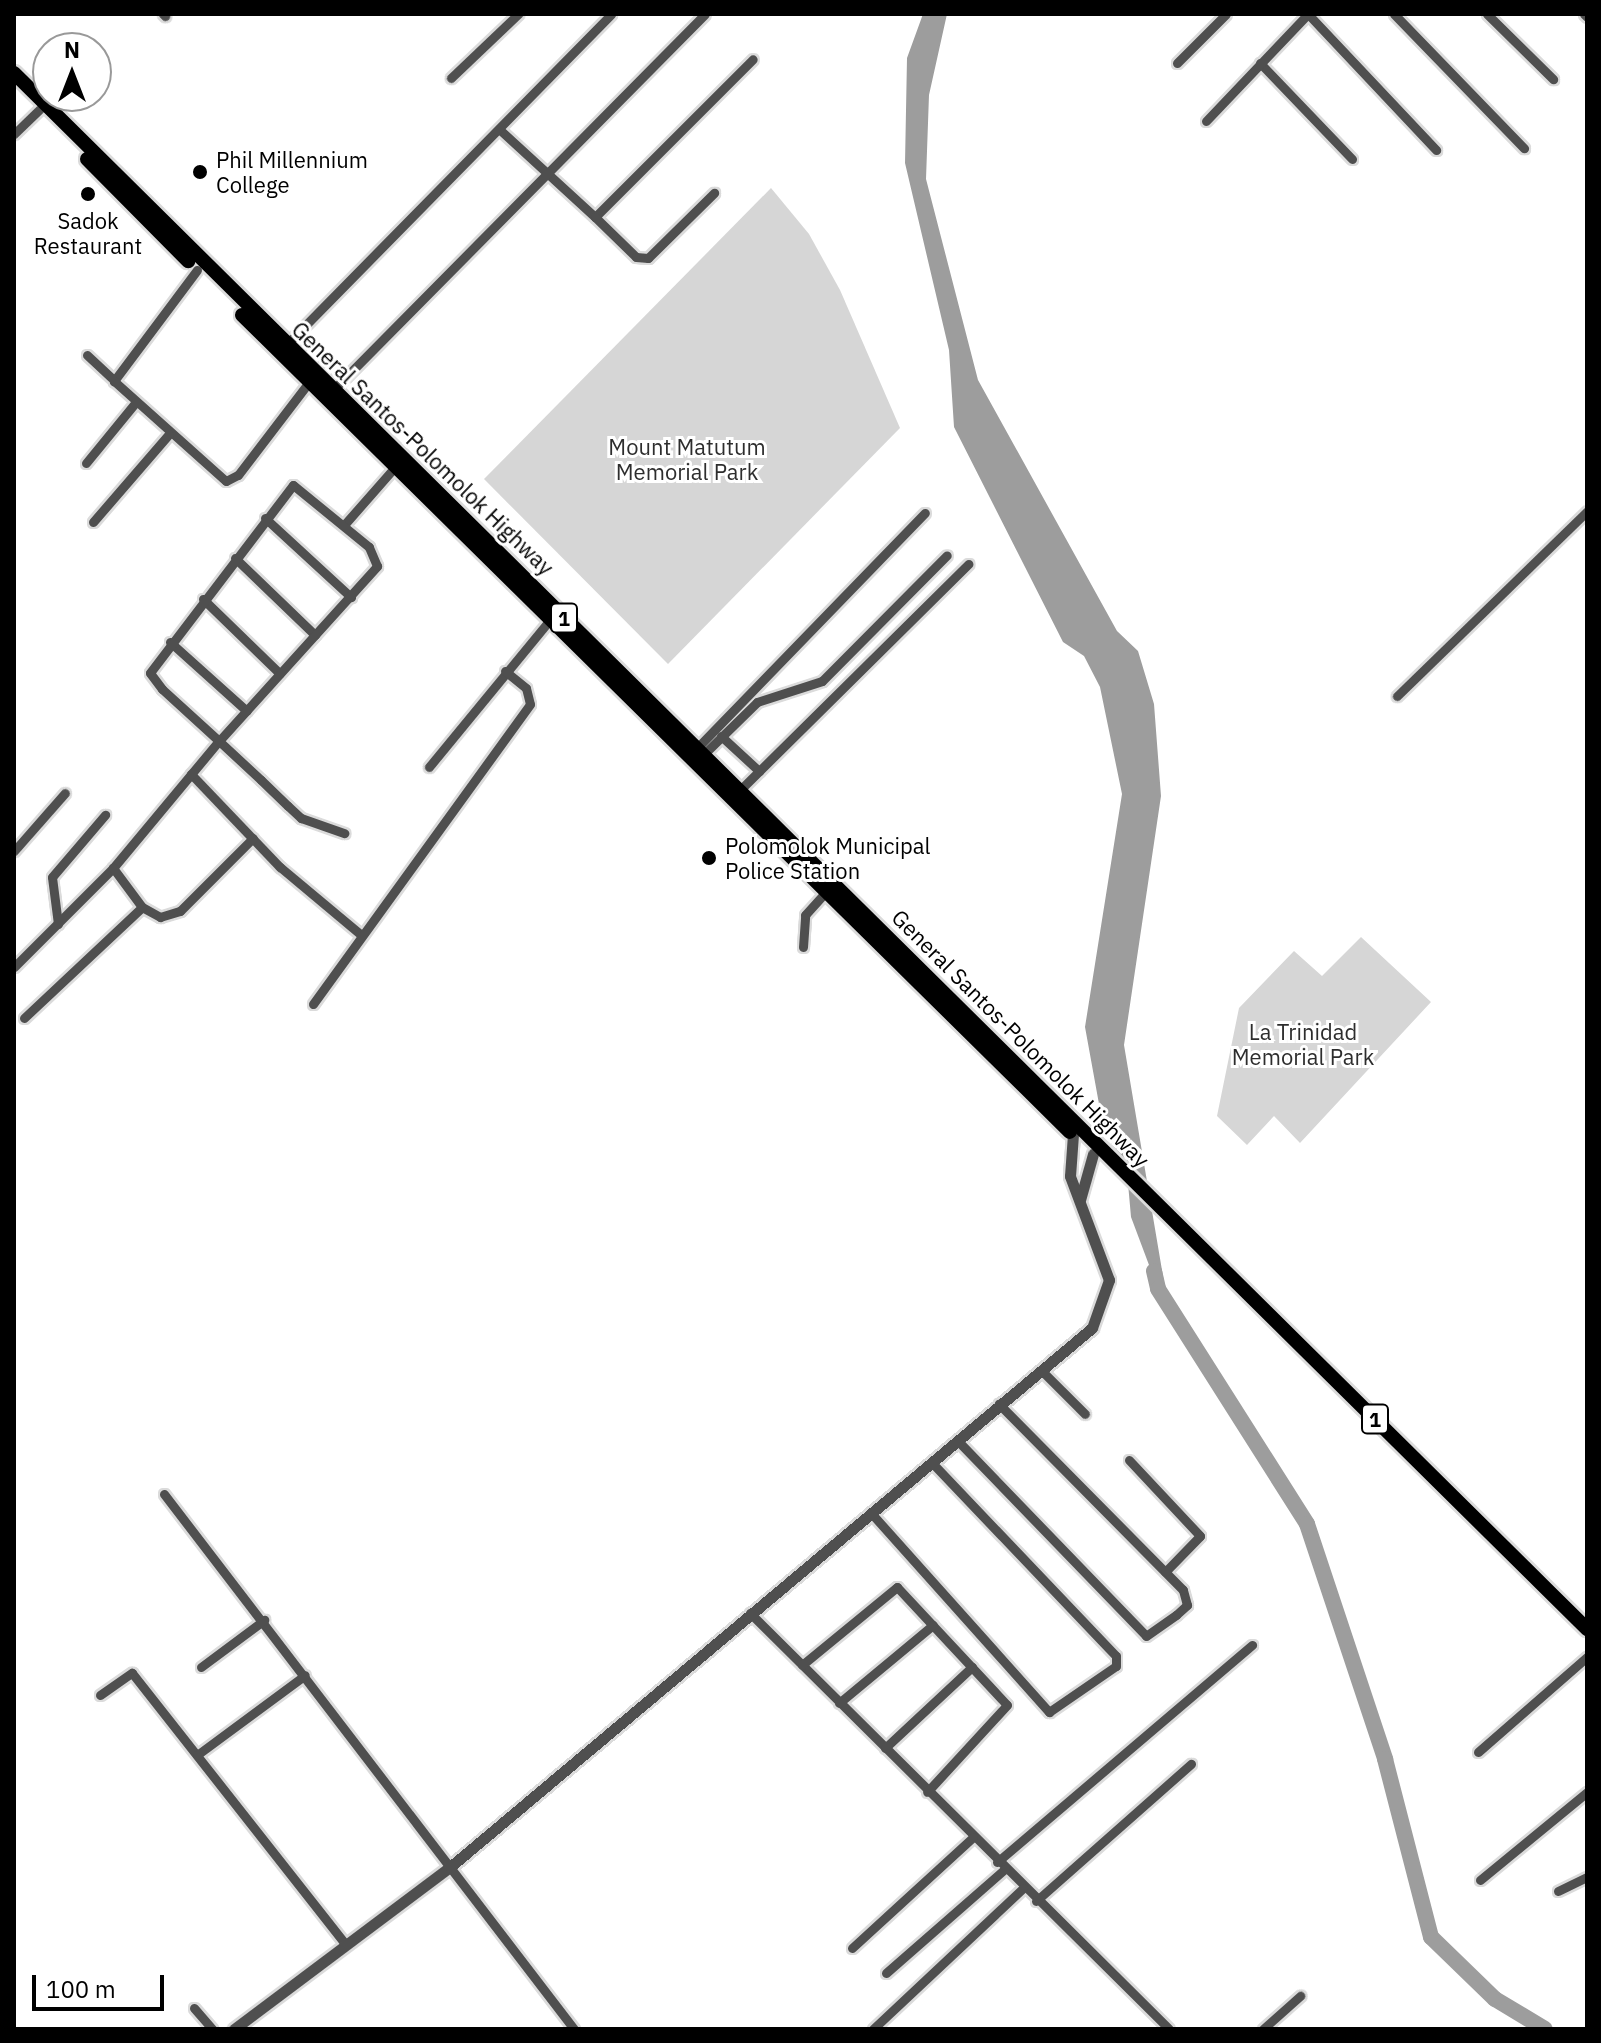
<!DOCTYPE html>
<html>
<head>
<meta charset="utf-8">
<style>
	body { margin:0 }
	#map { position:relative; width:1601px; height:2043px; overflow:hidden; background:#fff; font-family:"IBM Plex Sans",sans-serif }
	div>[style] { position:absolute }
	.green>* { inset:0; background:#d6d6d6 }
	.water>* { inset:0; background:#9d9d9d }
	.river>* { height:16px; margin:-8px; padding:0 8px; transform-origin:8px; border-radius:8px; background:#9d9d9d }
	.roads { filter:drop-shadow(2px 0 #dbdbdb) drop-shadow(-2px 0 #dbdbdb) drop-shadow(0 2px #dbdbdb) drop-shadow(0 -2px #dbdbdb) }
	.minor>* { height:9px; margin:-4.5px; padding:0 4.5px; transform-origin:4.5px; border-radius:4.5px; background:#4f4f4f }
	.tertiary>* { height:11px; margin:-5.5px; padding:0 5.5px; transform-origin:5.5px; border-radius:5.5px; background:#4f4f4f }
	.trunk>* { height:14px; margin:-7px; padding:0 7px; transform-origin:7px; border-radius:7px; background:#000 }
	.dots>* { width:22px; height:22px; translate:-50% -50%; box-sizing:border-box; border:4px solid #fff; border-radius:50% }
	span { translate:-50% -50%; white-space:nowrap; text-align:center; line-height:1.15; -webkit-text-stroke:6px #fff; paint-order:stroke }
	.shield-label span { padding:2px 6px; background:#fff; border:2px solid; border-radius:6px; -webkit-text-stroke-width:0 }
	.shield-label { font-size:20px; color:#000; font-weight:700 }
	.poi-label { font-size:22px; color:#000 }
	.left { translate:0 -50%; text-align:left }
	.park-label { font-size:22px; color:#2d2d2d }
	.street-label { font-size:22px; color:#000 }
	.frame { position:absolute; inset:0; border:16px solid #000; pointer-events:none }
	.north { position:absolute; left:32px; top:32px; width:80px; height:80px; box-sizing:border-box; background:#fff; border:2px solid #999; border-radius:50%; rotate:0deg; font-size:22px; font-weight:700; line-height:32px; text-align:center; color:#000 }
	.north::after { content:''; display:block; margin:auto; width:28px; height:36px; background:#000; clip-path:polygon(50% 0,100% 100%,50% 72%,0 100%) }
	.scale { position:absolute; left:32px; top:1975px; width:132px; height:36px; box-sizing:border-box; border:4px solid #000; border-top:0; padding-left:10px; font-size:24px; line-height:28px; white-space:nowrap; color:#000; -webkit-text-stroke:6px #fff; paint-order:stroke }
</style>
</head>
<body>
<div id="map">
	<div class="green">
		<div style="clip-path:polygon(771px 188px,809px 234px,840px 290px,900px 428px,668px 664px,484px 479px)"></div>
		<div style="clip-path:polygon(1361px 937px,1431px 1002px,1300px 1143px,1274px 1116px,1247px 1145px,1217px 1116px,1239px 1008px,1294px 951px,1322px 976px)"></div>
	</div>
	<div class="water">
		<div style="clip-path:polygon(923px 14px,947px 14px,929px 95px,926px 179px,978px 380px,1117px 631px,1138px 651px,1154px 704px,1161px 796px,1124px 1045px,1164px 1282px,1158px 1289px,1131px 1217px,1126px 1161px,1105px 1137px,1085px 1027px,1122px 794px,1100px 687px,1084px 656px,1063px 642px,954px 427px,949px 350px,905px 163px,907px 58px)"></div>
	</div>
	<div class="river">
		<div style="left:1154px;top:1271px;width:18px;rotate:77deg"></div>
		<div style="left:1158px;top:1289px;width:278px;rotate:57.6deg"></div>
		<div style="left:1307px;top:1524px;width:248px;rotate:71.6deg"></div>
		<div style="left:1385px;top:1759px;width:184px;rotate:75.5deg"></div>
		<div style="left:1431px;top:1937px;width:89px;rotate:44.1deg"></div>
		<div style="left:1495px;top:1999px;width:58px;rotate:31deg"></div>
	</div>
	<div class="roads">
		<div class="minor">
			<div style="left:163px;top:14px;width:3px;rotate:45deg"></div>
			<div style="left:1308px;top:14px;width:187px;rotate:46.7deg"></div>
			<div style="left:1394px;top:14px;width:187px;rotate:45.9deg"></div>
			<div style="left:1487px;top:14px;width:93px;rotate:44.6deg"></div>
			<div style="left:1584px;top:14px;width:4px;rotate:45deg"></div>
			<div style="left:1177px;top:63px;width:69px;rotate:-45deg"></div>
			<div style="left:1260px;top:63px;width:133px;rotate:46.2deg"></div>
			<div style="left:451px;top:78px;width:93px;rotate:-43.7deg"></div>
			<div style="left:1206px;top:121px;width:144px;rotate:-46.4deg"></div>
			<div style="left:499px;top:129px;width:130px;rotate:42.5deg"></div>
			<div style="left:595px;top:217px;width:223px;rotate:-45deg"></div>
			<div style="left:14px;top:134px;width:35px;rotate:-44deg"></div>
			<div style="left:595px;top:217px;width:57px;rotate:44.3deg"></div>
			<div style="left:636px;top:257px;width:12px;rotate:5deg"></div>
			<div style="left:648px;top:258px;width:93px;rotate:-44.6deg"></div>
			<div style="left:197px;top:270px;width:139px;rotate:126.8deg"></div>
			<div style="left:114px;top:381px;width:150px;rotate:41.8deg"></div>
			<div style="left:226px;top:481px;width:13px;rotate:-27deg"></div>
			<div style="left:238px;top:475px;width:117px;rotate:-52.6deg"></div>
			<div style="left:286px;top:345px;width:464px;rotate:-45.5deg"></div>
			<div style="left:87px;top:355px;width:33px;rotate:43deg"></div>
			<div style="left:332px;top:391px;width:530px;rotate:-45.31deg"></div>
			<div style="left:86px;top:463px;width:79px;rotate:-50.7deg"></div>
			<div style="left:265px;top:518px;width:117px;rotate:42.6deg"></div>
			<div style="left:93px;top:522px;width:116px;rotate:-49.2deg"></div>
			<div style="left:344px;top:525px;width:77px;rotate:-48.7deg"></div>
			<div style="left:235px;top:558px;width:111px;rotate:43.9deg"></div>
			<div style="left:203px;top:599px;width:107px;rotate:44.2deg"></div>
			<div style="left:170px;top:642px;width:103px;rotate:41.9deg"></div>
			<div style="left:1397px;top:696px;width:265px;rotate:-44.2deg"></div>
			<div style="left:721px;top:736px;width:52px;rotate:42.6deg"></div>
			<div style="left:698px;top:747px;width:326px;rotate:-45.9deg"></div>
			<div style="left:705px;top:753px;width:73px;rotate:-44.4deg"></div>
			<div style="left:757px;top:702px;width:68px;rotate:-17.9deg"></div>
			<div style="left:822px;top:681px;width:177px;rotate:-45.2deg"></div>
			<div style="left:429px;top:767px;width:188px;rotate:-50.6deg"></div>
			<div style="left:191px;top:774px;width:129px;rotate:46.3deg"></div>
			<div style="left:280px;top:867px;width:103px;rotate:39.9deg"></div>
			<div style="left:741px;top:789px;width:320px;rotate:-44.7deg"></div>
			<div style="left:14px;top:851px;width:77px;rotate:-48.7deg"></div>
			<div style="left:142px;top:907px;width:21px;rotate:29deg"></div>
			<div style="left:160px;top:917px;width:21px;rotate:-17deg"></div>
			<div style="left:180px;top:911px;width:103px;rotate:-45deg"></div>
			<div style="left:58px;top:924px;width:47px;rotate:-97.3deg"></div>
			<div style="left:52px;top:877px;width:82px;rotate:-49.5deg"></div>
			<div style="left:803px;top:947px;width:32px;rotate:-86deg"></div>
			<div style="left:805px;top:915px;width:28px;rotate:-48deg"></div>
			<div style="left:14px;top:967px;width:140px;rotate:-45deg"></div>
			<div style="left:113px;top:868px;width:165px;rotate:-50.2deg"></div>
			<div style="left:219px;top:741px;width:236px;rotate:-47.9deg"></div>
			<div style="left:377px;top:566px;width:21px;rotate:-113deg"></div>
			<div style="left:369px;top:547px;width:98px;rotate:-140.8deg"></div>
			<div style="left:293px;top:485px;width:236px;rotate:127.3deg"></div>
			<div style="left:150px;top:673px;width:20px;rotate:53deg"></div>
			<div style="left:162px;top:689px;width:77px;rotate:42.4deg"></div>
			<div style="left:219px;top:741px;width:57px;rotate:42.9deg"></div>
			<div style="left:261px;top:780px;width:37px;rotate:44deg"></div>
			<div style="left:288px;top:806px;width:18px;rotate:43deg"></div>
			<div style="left:301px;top:818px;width:46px;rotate:19.2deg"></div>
			<div style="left:313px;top:1004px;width:370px;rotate:-54.1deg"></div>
			<div style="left:530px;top:704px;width:16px;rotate:-104deg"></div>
			<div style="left:526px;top:688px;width:27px;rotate:-141deg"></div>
			<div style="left:24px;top:1018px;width:162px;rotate:-43.2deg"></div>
			<div style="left:142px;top:907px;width:49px;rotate:-126.6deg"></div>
			<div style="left:1041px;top:1370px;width:62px;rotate:45deg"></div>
			<div style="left:957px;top:1440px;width:272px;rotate:46deg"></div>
			<div style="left:1146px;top:1636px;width:37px;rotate:-35deg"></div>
			<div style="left:1176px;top:1615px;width:15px;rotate:-42deg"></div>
			<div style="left:1187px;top:1605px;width:16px;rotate:-105deg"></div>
			<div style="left:1183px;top:1590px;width:262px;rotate:-134.7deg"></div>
			<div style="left:1129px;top:1460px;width:104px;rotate:46.9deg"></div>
			<div style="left:1200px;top:1536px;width:50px;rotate:134.2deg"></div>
			<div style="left:164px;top:1494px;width:674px;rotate:52.54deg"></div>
			<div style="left:872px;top:1514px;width:266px;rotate:48.2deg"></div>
			<div style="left:1049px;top:1712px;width:81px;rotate:-34.5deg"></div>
			<div style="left:1116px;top:1666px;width:10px;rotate:-90deg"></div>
			<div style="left:1116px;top:1656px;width:268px;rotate:-133.6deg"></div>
			<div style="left:750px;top:1613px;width:590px;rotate:44.79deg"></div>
			<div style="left:802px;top:1665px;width:123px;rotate:-39.4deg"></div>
			<div style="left:897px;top:1587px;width:161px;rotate:47deg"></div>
			<div style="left:1007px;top:1705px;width:118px;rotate:132.6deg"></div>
			<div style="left:201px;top:1667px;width:79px;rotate:-36.7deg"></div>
			<div style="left:100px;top:1695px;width:39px;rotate:-35deg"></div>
			<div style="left:132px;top:1673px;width:346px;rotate:51.8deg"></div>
			<div style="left:839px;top:1703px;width:122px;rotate:-39.7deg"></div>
			<div style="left:885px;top:1748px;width:119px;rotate:-43deg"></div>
			<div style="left:1478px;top:1752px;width:145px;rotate:-41.1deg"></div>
			<div style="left:197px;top:1755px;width:134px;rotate:-36.5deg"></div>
			<div style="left:997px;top:1862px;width:335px;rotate:-40.4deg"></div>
			<div style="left:1480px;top:1880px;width:139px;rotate:-39.4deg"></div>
			<div style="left:1558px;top:1891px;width:32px;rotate:-26deg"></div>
			<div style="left:1036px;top:1901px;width:207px;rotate:-41.5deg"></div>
			<div style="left:852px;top:1948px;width:164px;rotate:-42.5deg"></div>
			<div style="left:886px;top:1973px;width:158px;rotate:-41.2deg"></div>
			<div style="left:194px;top:2008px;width:28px;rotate:49deg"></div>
			<div style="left:873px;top:2029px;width:206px;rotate:-43.2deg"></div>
			<div style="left:1263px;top:2029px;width:50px;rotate:-41.7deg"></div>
		</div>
		<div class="tertiary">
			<div style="left:1080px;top:1200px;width:48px;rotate:-74.2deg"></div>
			<div style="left:234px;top:2029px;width:270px;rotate:-36.9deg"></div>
			<div style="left:450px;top:1867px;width:838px;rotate:-40.02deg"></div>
			<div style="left:1092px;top:1328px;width:51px;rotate:-70.5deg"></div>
			<div style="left:1109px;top:1280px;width:111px;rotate:-110.6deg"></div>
			<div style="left:1070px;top:1176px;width:42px;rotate:-85.9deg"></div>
		</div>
		<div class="trunk">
			<div style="left:14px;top:73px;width:2213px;rotate:44.69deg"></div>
			<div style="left:87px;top:159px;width:144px;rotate:45.3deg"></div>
			<div style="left:242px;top:315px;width:1163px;rotate:44.62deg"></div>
		</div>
	</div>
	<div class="dots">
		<div style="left:200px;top:172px;background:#000"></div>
		<div style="left:88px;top:194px;background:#000"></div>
		<div style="left:709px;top:858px;background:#000"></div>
	</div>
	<div class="shield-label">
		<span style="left:564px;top:618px">1</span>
		<span style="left:1375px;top:1419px">1</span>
	</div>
	<div class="poi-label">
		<span class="left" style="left:216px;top:172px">Phil Millennium<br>College</span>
		<span style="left:88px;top:233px">Sadok<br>Restaurant</span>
		<span class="left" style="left:725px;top:858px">Polomolok Municipal<br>Police Station</span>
	</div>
	<div class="park-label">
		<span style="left:687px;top:459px">Mount Matutum<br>Memorial Park</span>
		<span style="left:1303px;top:1044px">La Trinidad<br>Memorial Park</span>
	</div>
	<div class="street-label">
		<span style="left:423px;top:448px;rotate:44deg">General Santos-Polomolok Highway</span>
		<span style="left:1021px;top:1038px;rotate:45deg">General Santos-Polomolok Highway</span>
	</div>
	<div class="frame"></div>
	<div class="north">N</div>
	<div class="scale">100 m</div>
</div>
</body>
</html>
